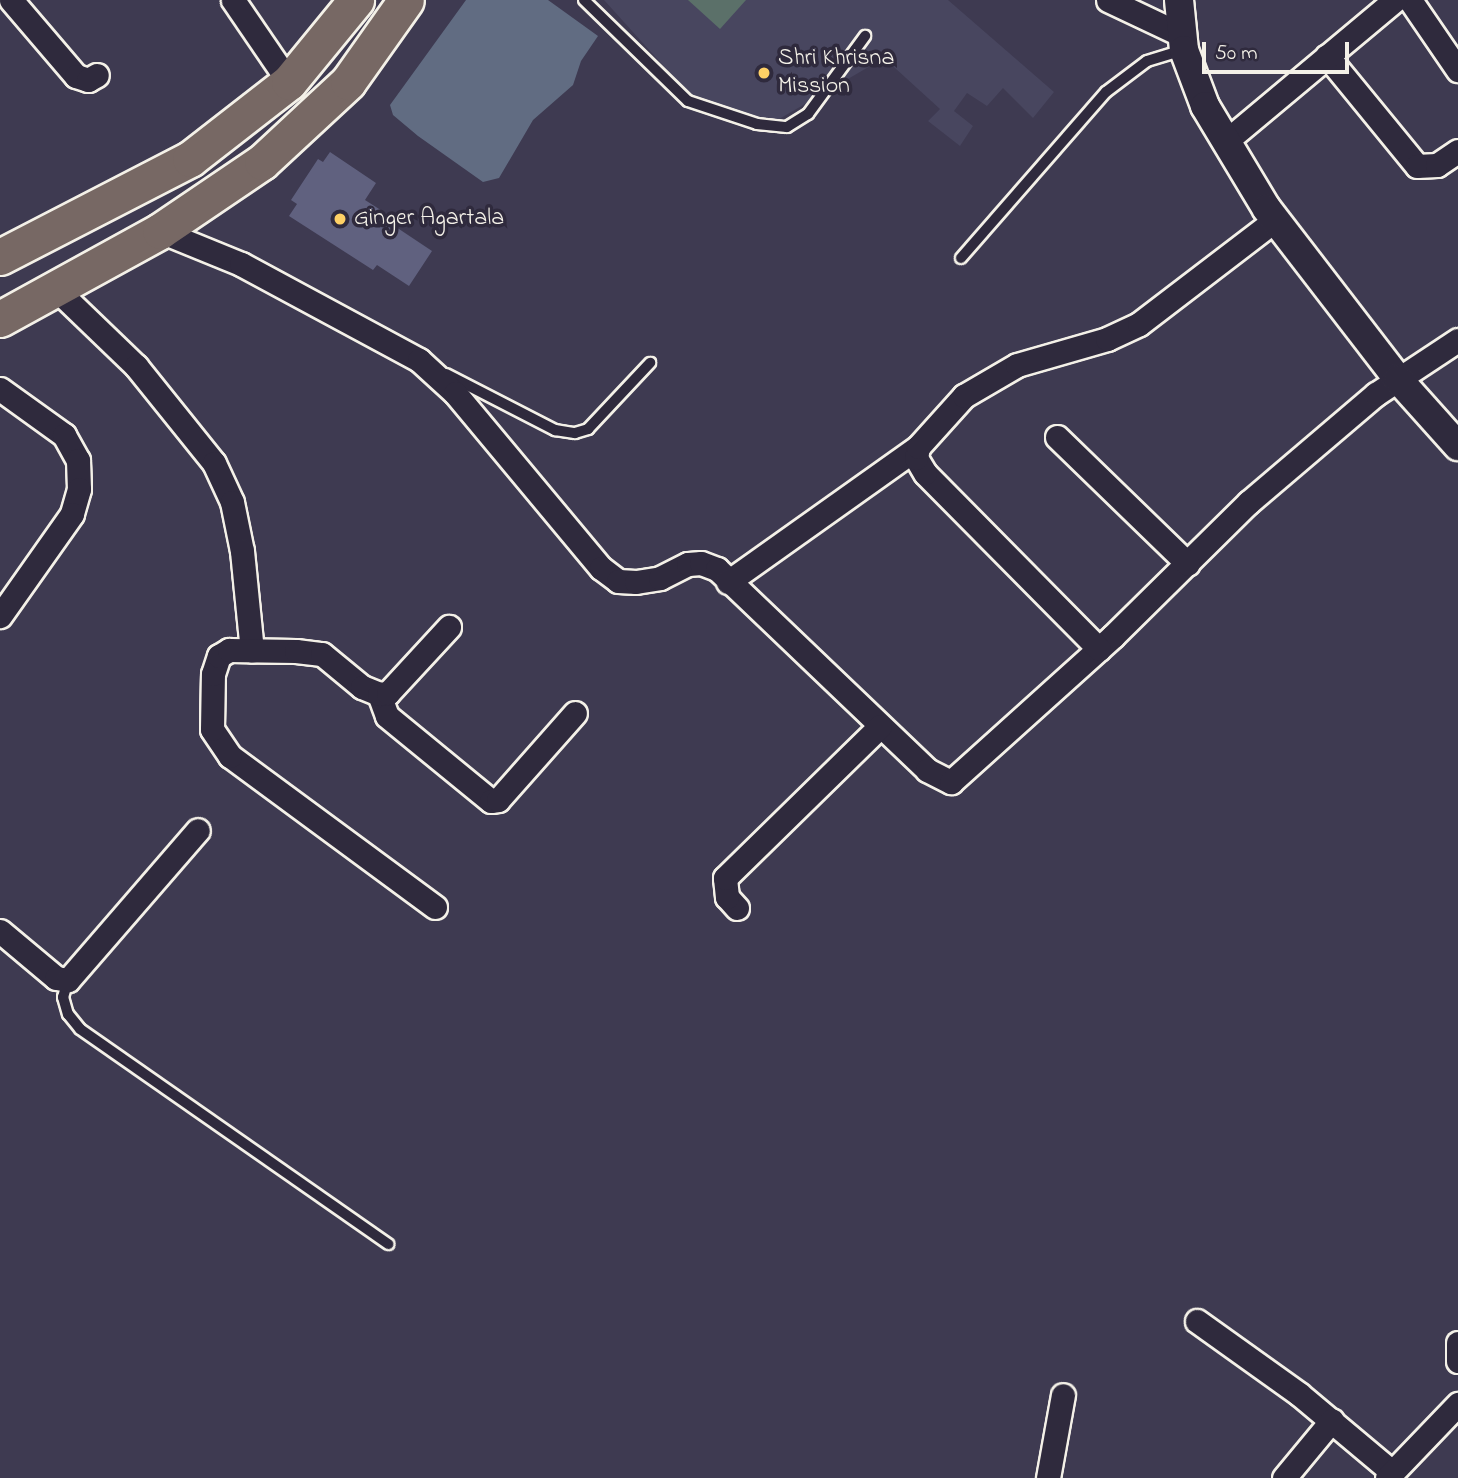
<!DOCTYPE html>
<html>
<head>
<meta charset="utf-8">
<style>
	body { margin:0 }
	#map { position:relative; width:1458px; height:1478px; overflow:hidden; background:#3e3a51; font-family:"Indie Flower",sans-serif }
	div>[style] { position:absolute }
	.built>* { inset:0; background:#48465f }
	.green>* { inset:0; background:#5b7069 }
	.water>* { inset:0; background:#616c82 }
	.building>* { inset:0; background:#60617f }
	.roads { filter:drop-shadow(2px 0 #f4f1e8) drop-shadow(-2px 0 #f4f1e8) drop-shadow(0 2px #f4f1e8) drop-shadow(0 -2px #f4f1e8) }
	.service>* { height:10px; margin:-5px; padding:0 5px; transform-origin:5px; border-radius:5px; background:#2f2a3d }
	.minor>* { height:23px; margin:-11.5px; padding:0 11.5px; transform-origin:11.5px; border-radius:11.5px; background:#2f2a3d }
	.tertiary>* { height:28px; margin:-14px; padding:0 14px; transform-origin:14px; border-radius:14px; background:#2f2a3d }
	.primary>* { height:35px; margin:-17.5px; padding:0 17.5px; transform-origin:17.5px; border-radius:17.5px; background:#776864 }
	.dots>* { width:19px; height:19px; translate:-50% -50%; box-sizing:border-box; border:4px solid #2f2a3d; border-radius:50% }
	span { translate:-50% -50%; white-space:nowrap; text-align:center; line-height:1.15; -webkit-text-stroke:7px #2f2a3d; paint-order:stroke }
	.poi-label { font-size:24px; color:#f4f1e8 }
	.left { translate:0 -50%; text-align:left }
	.scale { position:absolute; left:1202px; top:42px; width:147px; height:32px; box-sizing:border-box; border:4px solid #f4f1e8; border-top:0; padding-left:9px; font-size:21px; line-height:24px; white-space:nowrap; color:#f4f1e8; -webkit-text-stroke:5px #2f2a3d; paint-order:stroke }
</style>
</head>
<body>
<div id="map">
	<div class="built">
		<div style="clip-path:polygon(604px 0,948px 0,1054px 92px,1033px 118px,1003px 88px,987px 106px,967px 93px,954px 111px,973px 126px,960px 146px,928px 121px,940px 109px,884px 58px,774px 122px,697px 103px)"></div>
	</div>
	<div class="green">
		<div style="clip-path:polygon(688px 0,746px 0,720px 29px)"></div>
	</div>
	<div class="water">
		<div style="clip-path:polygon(466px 0,548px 0,598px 36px,581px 61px,573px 85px,533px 120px,499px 178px,483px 182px,418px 136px,393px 115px,390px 105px)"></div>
	</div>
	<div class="building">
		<div style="clip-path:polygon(330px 152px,376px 183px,365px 200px,390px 216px,387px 221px,432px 251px,409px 286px,377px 265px,373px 270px,289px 216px,297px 204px,291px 200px,318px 159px,323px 162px)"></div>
	</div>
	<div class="roads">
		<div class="service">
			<div style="left:584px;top:0;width:145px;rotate:44.2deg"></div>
			<div style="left:688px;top:101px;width:73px;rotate:18.4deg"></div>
			<div style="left:757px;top:124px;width:30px;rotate:6deg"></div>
			<div style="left:787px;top:127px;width:25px;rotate:-32deg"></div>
			<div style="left:808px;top:114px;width:97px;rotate:-53.8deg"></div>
			<div style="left:961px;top:258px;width:220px;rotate:-48.9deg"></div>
			<div style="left:1106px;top:92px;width:51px;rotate:-37.1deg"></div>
			<div style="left:1147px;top:61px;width:39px;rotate:-17deg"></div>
			<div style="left:446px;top:374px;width:123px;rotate:27.2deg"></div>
			<div style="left:555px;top:430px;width:20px;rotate:9deg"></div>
			<div style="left:575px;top:433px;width:14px;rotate:-17deg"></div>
			<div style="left:588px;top:429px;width:91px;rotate:-46.8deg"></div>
			<div style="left:68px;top:980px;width:18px;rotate:106deg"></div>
			<div style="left:63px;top:997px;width:18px;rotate:74deg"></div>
			<div style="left:68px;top:1014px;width:19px;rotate:51deg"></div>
			<div style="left:80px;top:1029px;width:376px;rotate:34.9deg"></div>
		</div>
		<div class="minor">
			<div style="left:11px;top:0;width:100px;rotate:49.5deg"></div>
			<div style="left:76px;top:76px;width:13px;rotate:18deg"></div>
			<div style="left:88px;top:80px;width:10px;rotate:-29deg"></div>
			<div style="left:233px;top:0;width:99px;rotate:55.7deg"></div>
			<div style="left:1108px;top:0;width:82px;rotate:25.3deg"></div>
			<div style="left:1410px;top:0;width:85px;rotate:55.6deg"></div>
			<div style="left:1327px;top:56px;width:142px;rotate:50.7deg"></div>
			<div style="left:1417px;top:166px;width:20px;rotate:-3deg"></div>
			<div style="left:1437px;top:165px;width:25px;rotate:-34deg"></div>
			<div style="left:1225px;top:142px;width:222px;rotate:-39.9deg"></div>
			<div style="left:160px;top:231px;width:87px;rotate:22.2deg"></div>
			<div style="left:241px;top:264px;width:202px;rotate:28.3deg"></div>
			<div style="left:419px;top:360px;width:49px;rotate:42.5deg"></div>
			<div style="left:455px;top:393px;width:228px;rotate:50.2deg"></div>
			<div style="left:601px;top:568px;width:21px;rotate:37deg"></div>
			<div style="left:618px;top:581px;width:18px;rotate:3deg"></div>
			<div style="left:636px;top:582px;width:24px;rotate:-9deg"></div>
			<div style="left:660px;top:578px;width:31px;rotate:-27deg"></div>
			<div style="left:688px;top:564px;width:13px;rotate:-4deg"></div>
			<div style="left:701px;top:563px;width:17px;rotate:21deg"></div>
			<div style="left:717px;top:569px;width:291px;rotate:43.7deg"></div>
			<div style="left:927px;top:770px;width:27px;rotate:27deg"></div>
			<div style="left:951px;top:782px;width:218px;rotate:-42deg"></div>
			<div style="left:1113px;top:636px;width:191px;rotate:-44.6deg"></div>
			<div style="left:1249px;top:502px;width:167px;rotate:-40.4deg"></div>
			<div style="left:1376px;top:394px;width:98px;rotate:-33.4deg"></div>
			<div style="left:57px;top:290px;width:110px;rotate:43.9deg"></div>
			<div style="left:136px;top:366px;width:124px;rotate:51.2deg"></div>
			<div style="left:214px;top:463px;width:43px;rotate:65.2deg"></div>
			<div style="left:232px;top:502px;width:50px;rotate:78.5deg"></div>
			<div style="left:242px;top:551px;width:100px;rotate:84.3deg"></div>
			<div style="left:0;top:389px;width:79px;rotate:35.7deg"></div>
			<div style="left:64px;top:435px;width:29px;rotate:61deg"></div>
			<div style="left:78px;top:460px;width:29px;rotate:88deg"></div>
			<div style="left:79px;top:489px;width:26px;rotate:106deg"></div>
			<div style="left:72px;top:514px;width:125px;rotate:125.2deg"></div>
			<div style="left:1057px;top:437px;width:182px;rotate:44.1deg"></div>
			<div style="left:728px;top:582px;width:233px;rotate:-35.4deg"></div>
			<div style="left:1099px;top:649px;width:247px;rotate:-134.7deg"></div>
			<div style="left:925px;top:473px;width:17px;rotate:-121deg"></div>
			<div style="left:916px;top:458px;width:11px;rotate:-80deg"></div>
			<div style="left:918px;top:447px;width:69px;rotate:-48deg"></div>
			<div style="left:964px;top:396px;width:61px;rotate:-30.3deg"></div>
			<div style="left:1017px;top:365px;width:94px;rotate:-16.1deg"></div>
			<div style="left:1107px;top:339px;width:35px;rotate:-25deg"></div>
			<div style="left:1139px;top:324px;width:171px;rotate:-37.4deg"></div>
			<div style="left:379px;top:694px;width:23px;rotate:70deg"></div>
			<div style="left:387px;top:716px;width:134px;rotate:39.3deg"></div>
			<div style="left:491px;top:801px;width:7px;rotate:-8deg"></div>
			<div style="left:498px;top:800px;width:116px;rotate:-48.5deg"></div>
			<div style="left:435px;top:907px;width:255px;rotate:-143.6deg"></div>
			<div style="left:230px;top:756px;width:32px;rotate:-124deg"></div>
			<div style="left:212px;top:729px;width:55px;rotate:-89deg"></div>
			<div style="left:213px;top:674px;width:19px;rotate:-72deg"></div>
			<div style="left:219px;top:656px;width:12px;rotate:-31deg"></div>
			<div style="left:229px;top:650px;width:67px;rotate:0.9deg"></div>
			<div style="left:296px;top:651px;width:26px;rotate:7deg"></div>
			<div style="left:322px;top:654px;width:52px;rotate:39.5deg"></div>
			<div style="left:362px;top:687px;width:18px;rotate:22deg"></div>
			<div style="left:379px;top:694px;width:9px;rotate:-6deg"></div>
			<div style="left:388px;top:693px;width:90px;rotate:-47.3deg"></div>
			<div style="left:737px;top:908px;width:15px;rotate:-132deg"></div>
			<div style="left:727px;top:897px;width:19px;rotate:-96deg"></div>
			<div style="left:725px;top:878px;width:217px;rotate:-44.4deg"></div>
			<div style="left:0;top:931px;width:73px;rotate:40deg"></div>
			<div style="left:56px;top:978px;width:12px;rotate:9deg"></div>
			<div style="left:68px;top:980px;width:198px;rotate:-49.1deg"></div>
			<div style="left:1197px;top:1321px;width:125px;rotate:35.6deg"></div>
			<div style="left:1299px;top:1394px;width:121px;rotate:40deg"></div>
			<div style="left:1458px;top:1343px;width:18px;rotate:90deg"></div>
			<div style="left:1048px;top:1478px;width:84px;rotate:-79.8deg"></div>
			<div style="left:1284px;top:1478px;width:75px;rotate:-50.4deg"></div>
			<div style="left:1387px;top:1478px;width:103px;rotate:-46.2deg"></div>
		</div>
		<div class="tertiary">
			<div style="left:1179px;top:0;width:50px;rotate:84.3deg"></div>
			<div style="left:1184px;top:50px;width:60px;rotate:69.4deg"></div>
			<div style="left:1205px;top:106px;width:120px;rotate:59deg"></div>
			<div style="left:1267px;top:209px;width:215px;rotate:52.4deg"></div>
			<div style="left:1398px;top:379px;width:90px;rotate:48.2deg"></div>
		</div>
		<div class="primary">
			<div style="left:0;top:257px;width:214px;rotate:-27.3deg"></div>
			<div style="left:190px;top:159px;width:125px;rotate:-37.9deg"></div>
			<div style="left:289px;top:82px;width:106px;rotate:-50.7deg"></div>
			<div style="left:0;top:319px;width:183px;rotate:-28.8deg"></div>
			<div style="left:160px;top:231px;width:123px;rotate:-34.1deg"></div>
			<div style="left:262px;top:162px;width:117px;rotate:-42.9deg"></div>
			<div style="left:348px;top:82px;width:100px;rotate:-54.7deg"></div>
		</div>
	</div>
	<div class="dots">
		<div style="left:764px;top:73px;background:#ffd166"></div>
		<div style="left:340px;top:219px;background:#ffd166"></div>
	</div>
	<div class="poi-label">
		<span class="left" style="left:778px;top:73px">Shri Khrisna<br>Mission</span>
		<span class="left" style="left:354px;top:219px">Ginger Agartala</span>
	</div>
	<div class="scale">50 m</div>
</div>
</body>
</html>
